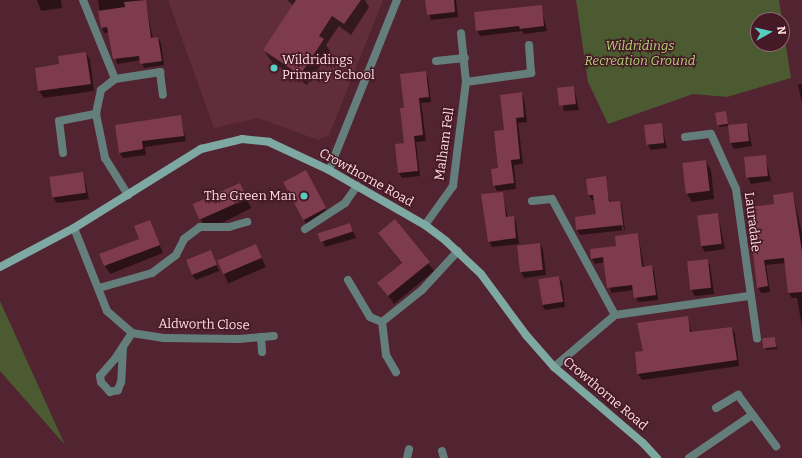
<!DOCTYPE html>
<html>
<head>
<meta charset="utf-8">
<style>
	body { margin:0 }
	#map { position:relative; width:802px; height:458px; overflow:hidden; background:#522330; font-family:Bitter,serif }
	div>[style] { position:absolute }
	.built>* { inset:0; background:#622d3a }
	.green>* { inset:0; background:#4c5a31 }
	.shadow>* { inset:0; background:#0007; transform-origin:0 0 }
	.building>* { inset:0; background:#7e3b4d; transform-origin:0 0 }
	.lane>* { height:8px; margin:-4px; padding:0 4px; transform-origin:4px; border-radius:4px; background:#647f7b }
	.street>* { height:8px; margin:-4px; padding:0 4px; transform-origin:4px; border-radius:4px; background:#647f7b }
	.secondary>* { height:8px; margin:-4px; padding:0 4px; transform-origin:4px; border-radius:4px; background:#7da9a2 }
	.dots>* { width:11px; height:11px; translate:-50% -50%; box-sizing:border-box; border:2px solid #461926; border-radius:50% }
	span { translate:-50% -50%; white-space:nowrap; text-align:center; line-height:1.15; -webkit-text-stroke:3px #461926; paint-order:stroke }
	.park-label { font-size:13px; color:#b3d376; font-style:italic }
	.poi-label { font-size:13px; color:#ffdfe5 }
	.left { translate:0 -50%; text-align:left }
	.right { translate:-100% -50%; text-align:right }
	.street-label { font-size:13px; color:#ffdfe5 }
	.north { position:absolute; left:750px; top:12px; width:40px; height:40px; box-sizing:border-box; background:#461926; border:1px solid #906872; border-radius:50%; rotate:82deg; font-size:11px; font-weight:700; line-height:16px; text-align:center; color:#ffdfe5 }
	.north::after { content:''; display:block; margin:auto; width:14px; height:18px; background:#58cec0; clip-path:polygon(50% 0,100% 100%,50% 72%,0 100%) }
</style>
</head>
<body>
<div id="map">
	<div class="built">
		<div style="clip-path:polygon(168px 0,383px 0,329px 135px,318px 140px,258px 118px,214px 128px)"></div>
	</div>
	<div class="green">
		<div style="clip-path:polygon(576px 0,779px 0,782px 20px,758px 20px,758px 44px,782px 44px,782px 21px,791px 78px,727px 97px,693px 94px,608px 124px,588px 82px)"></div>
		<div style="clip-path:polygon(0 301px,65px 445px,0 371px)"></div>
	</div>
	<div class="shadow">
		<div style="clip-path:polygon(37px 0,61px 0,62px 8px,41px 11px)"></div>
		<div style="clip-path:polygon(98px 0,145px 0,153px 39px,158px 38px,161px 43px,164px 65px,144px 68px,141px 60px,117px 64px,109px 32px,104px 33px,102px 28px)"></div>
		<div style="clip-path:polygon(287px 0,365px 0,369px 7px,351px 35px,339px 26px,326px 45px,330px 51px,307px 85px,271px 61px,264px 50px,294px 6px)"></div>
		<div style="clip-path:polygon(426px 0,456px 0,458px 17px,431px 20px)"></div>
		<div style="clip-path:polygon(541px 6px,547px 31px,524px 34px,522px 31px,480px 36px,477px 30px)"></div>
		<div style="clip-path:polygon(86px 53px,90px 60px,94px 91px,44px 98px,39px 91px,60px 65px)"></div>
		<div style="clip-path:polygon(425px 72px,428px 78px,431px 102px,421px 103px,426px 141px,416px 142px,420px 176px,402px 178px,399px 173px,405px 144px,405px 109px)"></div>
		<div style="clip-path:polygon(802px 84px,802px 102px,798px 85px)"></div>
		<div style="clip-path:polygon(574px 87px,579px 110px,564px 111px,559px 89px)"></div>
		<div style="clip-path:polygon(521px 93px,524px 99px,527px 122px,518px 123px,523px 164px,514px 165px,516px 189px,497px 191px,494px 185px,505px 131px)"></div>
		<div style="clip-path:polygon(726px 112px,728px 126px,720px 127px,718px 125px)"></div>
		<div style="clip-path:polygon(180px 116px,186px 141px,145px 147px,146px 155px,123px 158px,120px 153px)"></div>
		<div style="clip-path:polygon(661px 124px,667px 148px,651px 150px,648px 145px)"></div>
		<div style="clip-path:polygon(747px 124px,752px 146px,734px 149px,731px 143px)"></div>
		<div style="clip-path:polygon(765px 156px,771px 181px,751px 184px,748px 178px)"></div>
		<div style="clip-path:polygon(706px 162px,711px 170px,714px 199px,692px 202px,687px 194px)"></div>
		<div style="clip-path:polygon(83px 173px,89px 199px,57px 203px,53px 198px)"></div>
		<div style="clip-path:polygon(evenodd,605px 177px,610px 203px,619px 202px,622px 207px,625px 230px,580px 235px,577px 230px,597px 215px,595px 200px,592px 200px,589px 195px,587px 180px,605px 177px,619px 206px,621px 206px,624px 230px,622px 230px,619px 206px)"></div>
		<div style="clip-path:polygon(310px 180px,330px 217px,309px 228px,304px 220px)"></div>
		<div style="left:239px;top:184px;width:27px;height:50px;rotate:63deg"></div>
		<div style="clip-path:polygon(502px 193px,508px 218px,513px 217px,516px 222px,519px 244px,492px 247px,489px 241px)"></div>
		<div style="clip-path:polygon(793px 193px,802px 234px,802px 327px,797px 298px,792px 298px,789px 293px,785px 263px,766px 265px,770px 292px,761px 293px,758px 287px,775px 205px)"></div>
		<div style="clip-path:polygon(718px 214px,725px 249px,705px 252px,702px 247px)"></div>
		<div style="clip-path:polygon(395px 220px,434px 271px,394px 304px,379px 283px,402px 264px,379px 234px)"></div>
		<div style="clip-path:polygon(150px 222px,163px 253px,110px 274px,105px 266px,140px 239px)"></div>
		<div style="clip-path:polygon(350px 224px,356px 238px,325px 247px,320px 234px)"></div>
		<div style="clip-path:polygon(638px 234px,644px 267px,651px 266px,654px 271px,658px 300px,638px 302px,634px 290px,611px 293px,605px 262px,595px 264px,592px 259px)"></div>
		<div style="clip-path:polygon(540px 244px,543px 250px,546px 275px,524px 278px,521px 272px)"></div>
		<div style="left:256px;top:245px;width:24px;height:41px;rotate:66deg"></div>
		<div style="clip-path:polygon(211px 251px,219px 271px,196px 280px,192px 275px)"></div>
		<div style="clip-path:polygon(707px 260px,710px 265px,714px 294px,695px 296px,692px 291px)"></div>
		<div style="clip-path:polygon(559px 277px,562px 282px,565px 307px,545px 310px,542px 304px,539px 279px)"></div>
		<div style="clip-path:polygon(687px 317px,692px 333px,732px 328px,735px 334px,739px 366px,642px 380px,638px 374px,636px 353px,644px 352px)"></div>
		<div style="clip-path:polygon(775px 338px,777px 349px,766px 350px,764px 339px)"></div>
	</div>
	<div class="building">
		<div style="clip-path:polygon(146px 0,151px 38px,158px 37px,162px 61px,140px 64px,139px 56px,113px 59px,107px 27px,101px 28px,98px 11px,125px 7px,124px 2px)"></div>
		<div style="clip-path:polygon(296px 0,361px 0,344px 24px,332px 16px,319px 36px,324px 39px,300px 75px,263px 50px)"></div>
		<div style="clip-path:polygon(425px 0,454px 0,455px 12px,427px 15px)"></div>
		<div style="clip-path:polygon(542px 5px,544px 26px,520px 29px,519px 26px,476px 31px,474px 12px)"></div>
		<div style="clip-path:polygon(86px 52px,91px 84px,38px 91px,35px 68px,59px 64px,58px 56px)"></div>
		<div style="clip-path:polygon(426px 71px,429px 97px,419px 98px,423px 135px,414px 136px,418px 171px,398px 173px,395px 144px,404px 143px,400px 108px,404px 108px,400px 74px)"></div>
		<div style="left:574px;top:86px;width:18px;height:17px;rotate:84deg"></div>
		<div style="clip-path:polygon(522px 92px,524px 117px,516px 118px,520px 159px,511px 160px,514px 183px,493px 186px,491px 169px,498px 168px,494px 131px,504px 130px,500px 95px)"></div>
		<div style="left:726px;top:111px;width:13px;height:11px;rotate:81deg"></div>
		<div style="clip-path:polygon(181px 115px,184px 136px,142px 141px,143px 149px,119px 153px,115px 125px)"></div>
		<div style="left:662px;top:123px;width:20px;height:18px;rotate:84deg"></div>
		<div style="left:747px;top:123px;width:18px;height:19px;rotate:84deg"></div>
		<div style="left:766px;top:155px;width:21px;height:22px;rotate:85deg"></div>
		<div style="left:706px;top:160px;width:31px;height:24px;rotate:83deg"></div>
		<div style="left:306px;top:170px;width:43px;height:26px;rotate:62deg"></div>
		<div style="left:83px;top:172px;width:21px;height:34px;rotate:82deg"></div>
		<div style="clip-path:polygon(606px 176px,609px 202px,620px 201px,623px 225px,576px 230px,575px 217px,596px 214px,593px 195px,588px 195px,586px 179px)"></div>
		<div style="left:240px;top:183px;width:17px;height:52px;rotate:66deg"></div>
		<div style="clip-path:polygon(503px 192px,506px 217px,514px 216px,516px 238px,488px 242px,481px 194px)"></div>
		<div style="clip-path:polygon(793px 192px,802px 252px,802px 292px,788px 293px,784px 258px,764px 260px,768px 286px,757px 288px,748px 207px,774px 204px,773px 195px)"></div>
		<div style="left:718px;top:213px;width:31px;height:21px;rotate:83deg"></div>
		<div style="clip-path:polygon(395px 219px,430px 262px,388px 296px,377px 283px,402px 263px,378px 233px)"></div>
		<div style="clip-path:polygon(150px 220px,160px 245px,104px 266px,99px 254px,139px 239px,134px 226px)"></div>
		<div style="left:350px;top:223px;width:9px;height:34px;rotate:72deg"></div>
		<div style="clip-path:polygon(638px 233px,642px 267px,652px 265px,656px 295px,634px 298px,632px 285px,607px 288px,603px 257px,591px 259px,590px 249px,616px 246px,615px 236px)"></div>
		<div style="left:540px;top:243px;width:27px;height:23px;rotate:84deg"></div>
		<div style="left:256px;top:244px;width:15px;height:42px;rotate:67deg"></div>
		<div style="left:211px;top:250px;width:16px;height:27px;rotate:68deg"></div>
		<div style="left:708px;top:259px;width:29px;height:21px;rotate:84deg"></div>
		<div style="left:559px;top:276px;width:26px;height:21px;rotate:81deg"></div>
		<div style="clip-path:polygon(688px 316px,690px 332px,732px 327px,737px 360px,637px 374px,635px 352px,643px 351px,637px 323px)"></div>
		<div style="left:775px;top:337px;width:10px;height:13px;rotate:84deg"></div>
	</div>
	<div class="lane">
		<div style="left:305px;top:229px;width:48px;rotate:-33deg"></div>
		<div style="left:345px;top:203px;width:21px;rotate:-55deg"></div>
		<div style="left:348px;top:280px;width:43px;rotate:59.3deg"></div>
		<div style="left:370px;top:317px;width:13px;rotate:23deg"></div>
		<div style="left:382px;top:322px;width:33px;rotate:83deg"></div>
		<div style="left:386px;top:355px;width:20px;rotate:60deg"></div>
		<div style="left:123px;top:348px;width:34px;rotate:93deg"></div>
		<div style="left:121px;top:382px;width:9px;rotate:111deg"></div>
		<div style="left:118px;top:390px;width:8px;rotate:166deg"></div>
		<div style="left:110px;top:392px;width:13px;rotate:-132deg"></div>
		<div style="left:101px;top:382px;width:6px;rotate:-99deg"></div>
		<div style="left:100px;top:376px;width:23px;rotate:-49deg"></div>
		<div style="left:115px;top:359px;width:31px;rotate:-57deg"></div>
		<div style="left:442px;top:451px;width:7px;rotate:74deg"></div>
		<div style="left:407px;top:458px;width:9px;rotate:-77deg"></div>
	</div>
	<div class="street">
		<div style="left:83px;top:0;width:85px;rotate:67.9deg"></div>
		<div style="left:115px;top:79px;width:18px;rotate:142deg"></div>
		<div style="left:101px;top:90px;width:25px;rotate:102deg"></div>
		<div style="left:96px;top:114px;width:45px;rotate:78.4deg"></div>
		<div style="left:105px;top:158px;width:44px;rotate:58.1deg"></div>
		<div style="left:436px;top:61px;width:29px;rotate:-6deg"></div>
		<div style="left:115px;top:79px;width:46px;rotate:-8.8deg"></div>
		<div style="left:160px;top:72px;width:23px;rotate:83deg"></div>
		<div style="left:466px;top:82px;width:66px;rotate:-7.9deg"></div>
		<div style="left:531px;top:73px;width:28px;rotate:-94deg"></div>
		<div style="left:685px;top:137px;width:26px;rotate:-7deg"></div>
		<div style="left:711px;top:134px;width:60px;rotate:65.6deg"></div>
		<div style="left:736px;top:189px;width:151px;rotate:82deg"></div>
		<div style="left:63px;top:153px;width:32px;rotate:-97deg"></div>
		<div style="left:59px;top:121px;width:38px;rotate:-11deg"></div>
		<div style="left:329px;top:170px;width:183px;rotate:-68.2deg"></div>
		<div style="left:532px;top:201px;width:20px;rotate:-6deg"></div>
		<div style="left:552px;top:199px;width:132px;rotate:61.5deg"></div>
		<div style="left:425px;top:225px;width:48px;rotate:-54.3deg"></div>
		<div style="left:453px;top:186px;width:105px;rotate:-82.9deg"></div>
		<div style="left:466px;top:82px;width:49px;rotate:-95.8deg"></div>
		<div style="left:74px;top:228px;width:89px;rotate:68.3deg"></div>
		<div style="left:107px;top:311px;width:33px;rotate:41deg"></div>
		<div style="left:132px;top:333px;width:32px;rotate:9deg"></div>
		<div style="left:164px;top:338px;width:75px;rotate:0.8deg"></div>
		<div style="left:239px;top:339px;width:35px;rotate:-5deg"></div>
		<div style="left:99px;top:288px;width:55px;rotate:-15.8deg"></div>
		<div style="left:152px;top:273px;width:30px;rotate:-37deg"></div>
		<div style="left:176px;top:255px;width:18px;rotate:-63deg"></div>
		<div style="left:184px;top:239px;width:20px;rotate:-37deg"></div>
		<div style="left:200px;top:227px;width:29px"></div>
		<div style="left:229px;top:227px;width:19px;rotate:-16deg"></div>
		<div style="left:382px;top:322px;width:51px;rotate:-38.7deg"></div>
		<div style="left:422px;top:290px;width:53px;rotate:-47.3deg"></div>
		<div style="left:261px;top:337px;width:15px;rotate:86deg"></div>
		<div style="left:554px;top:367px;width:80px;rotate:-40.4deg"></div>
		<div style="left:615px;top:315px;width:135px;rotate:-8.1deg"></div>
		<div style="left:716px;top:408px;width:26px;rotate:-31deg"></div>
		<div style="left:738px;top:395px;width:64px;rotate:53.3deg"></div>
		<div style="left:689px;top:458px;width:76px;rotate:-34.3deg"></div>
	</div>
	<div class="secondary">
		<div style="left:0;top:267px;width:84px;rotate:-27.8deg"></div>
		<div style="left:74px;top:228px;width:150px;rotate:-31.9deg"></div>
		<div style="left:201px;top:149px;width:42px;rotate:-13.7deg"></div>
		<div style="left:242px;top:139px;width:27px;rotate:6deg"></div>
		<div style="left:269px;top:142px;width:66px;rotate:25deg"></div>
		<div style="left:329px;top:170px;width:111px;rotate:29.8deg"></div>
		<div style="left:425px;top:225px;width:26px;rotate:37deg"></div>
		<div style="left:446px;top:241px;width:48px;rotate:43.3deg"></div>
		<div style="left:481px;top:274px;width:76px;rotate:53.6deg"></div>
		<div style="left:526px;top:335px;width:43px;rotate:48.8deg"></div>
		<div style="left:554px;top:367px;width:117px;rotate:40.5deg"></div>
		<div style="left:643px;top:443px;width:21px;rotate:47deg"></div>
	</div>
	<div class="dots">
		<div style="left:274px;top:68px;background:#58cec0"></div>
		<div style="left:304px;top:196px;background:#58cec0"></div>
	</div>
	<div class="park-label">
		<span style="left:640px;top:54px">Wildridings<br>Recreation Ground</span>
	</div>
	<div class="poi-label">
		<span class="left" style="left:282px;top:68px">Wildridings<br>Primary School</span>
		<span class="right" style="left:296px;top:196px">The Green Man</span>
	</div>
	<div class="street-label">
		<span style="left:445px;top:144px;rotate:-82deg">Malham Fell</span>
		<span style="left:366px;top:178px;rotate:29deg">Crowthorne Road</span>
		<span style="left:752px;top:222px;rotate:83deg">Lauradale</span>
		<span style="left:204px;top:325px;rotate:1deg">Aldworth Close</span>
		<span style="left:605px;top:394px;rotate:40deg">Crowthorne Road</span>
	</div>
	<div class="north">N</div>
</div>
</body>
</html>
